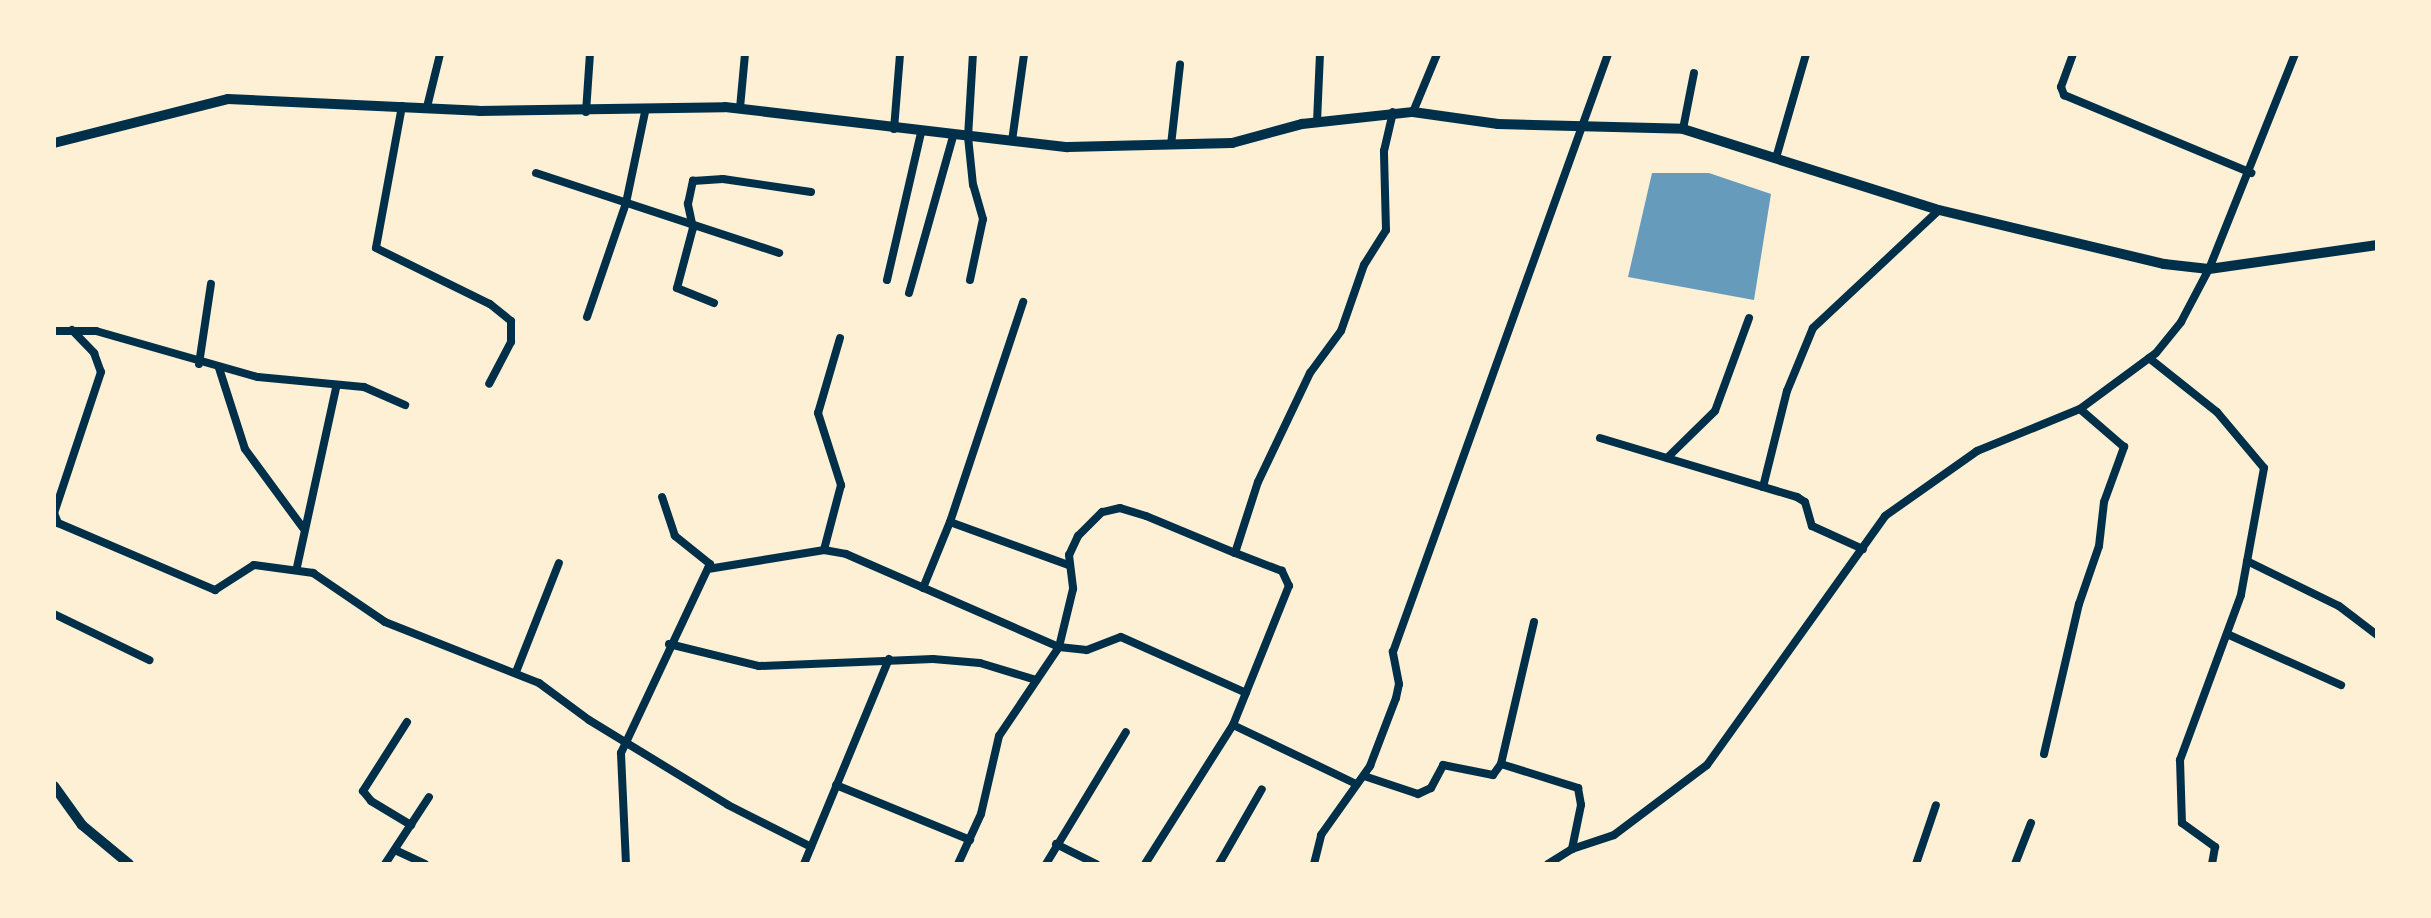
<!DOCTYPE html>
<html>
<head>
<meta charset="utf-8">
<style>
	body { margin:0 }
	#map { position:relative; width:2431px; height:918px; overflow:hidden; background:#fdf0d5; font-family:Rubik,sans-serif }
	div>[style] { position:absolute }
	.water>* { inset:0; background:#669bbc }
	.minor>* { height:8px; margin:-4px; padding:0 4px; transform-origin:4px; border-radius:4px; background:#003049 }
	.tertiary>* { height:10px; margin:-5px; padding:0 5px; transform-origin:5px; border-radius:5px; background:#003049 }
	span { translate:-50% -50%; white-space:nowrap; text-align:center; line-height:1.15; -webkit-text-stroke:8px #fdf0d5; paint-order:stroke }
	.frame { position:absolute; inset:0; border:56px solid #fdf0d5; pointer-events:none }
</style>
</head>
<body>
<div id="map">
	<div class="water">
		<div style="clip-path:polygon(1652px 173px,1709px 173px,1771px 194px,1754px 300px,1628px 277px)"></div>
	</div>
	<div class="minor">
		<div style="left:2073px;top:54px;width:35px;rotate:110deg"></div>
		<div style="left:2061px;top:87px;width:9px;rotate:69deg"></div>
		<div style="left:2064px;top:95px;width:203px;rotate:22.6deg"></div>
		<div style="left:402px;top:106px;width:144px;rotate:100.4deg"></div>
		<div style="left:376px;top:248px;width:127px;rotate:26.2deg"></div>
		<div style="left:490px;top:304px;width:27px;rotate:39deg"></div>
		<div style="left:511px;top:321px;width:21px;rotate:90deg"></div>
		<div style="left:511px;top:342px;width:47px;rotate:117.6deg"></div>
		<div style="left:427px;top:107px;width:55px;rotate:-76.2deg"></div>
		<div style="left:740px;top:108px;width:54px;rotate:-84.7deg"></div>
		<div style="left:586px;top:112px;width:58px;rotate:-86.1deg"></div>
		<div style="left:1413px;top:112px;width:63px;rotate:-67.5deg"></div>
		<div style="left:1317px;top:122px;width:68px;rotate:-87.5deg"></div>
		<div style="left:894px;top:129px;width:75px;rotate:-85.4deg"></div>
		<div style="left:1683px;top:129px;width:57px;rotate:-78.9deg"></div>
		<div style="left:1012px;top:141px;width:88px;rotate:-82.1deg"></div>
		<div style="left:1171px;top:145px;width:81px;rotate:-83.6deg"></div>
		<div style="left:1776px;top:158px;width:108px;rotate:-73.9deg"></div>
		<div style="left:536px;top:173px;width:256px;rotate:18.2deg"></div>
		<div style="left:887px;top:280px;width:151px;rotate:-77deg"></div>
		<div style="left:970px;top:280px;width:62px;rotate:-78deg"></div>
		<div style="left:983px;top:219px;width:35px;rotate:-106deg"></div>
		<div style="left:973px;top:185px;width:48px;rotate:-95.9deg"></div>
		<div style="left:968px;top:137px;width:83px;rotate:-86.6deg"></div>
		<div style="left:909px;top:293px;width:163px;rotate:-74.3deg"></div>
		<div style="left:714px;top:303px;width:40px;rotate:-158deg"></div>
		<div style="left:677px;top:288px;width:62px;rotate:-75.1deg"></div>
		<div style="left:693px;top:228px;width:25px;rotate:-102deg"></div>
		<div style="left:688px;top:204px;width:24px;rotate:-78deg"></div>
		<div style="left:693px;top:181px;width:30px;rotate:-4deg"></div>
		<div style="left:723px;top:179px;width:89px;rotate:8.4deg"></div>
		<div style="left:587px;top:317px;width:120px;rotate:-71.1deg"></div>
		<div style="left:626px;top:203px;width:93px;rotate:-78.2deg"></div>
		<div style="left:72px;top:330px;width:32px;rotate:46deg"></div>
		<div style="left:94px;top:353px;width:20px;rotate:70deg"></div>
		<div style="left:101px;top:372px;width:149px;rotate:108.4deg"></div>
		<div style="left:54px;top:513px;width:11px;rotate:68deg"></div>
		<div style="left:58px;top:523px;width:171px;rotate:23.1deg"></div>
		<div style="left:215px;top:590px;width:46px;rotate:-32.7deg"></div>
		<div style="left:254px;top:565px;width:60px;rotate:7.7deg"></div>
		<div style="left:313px;top:573px;width:87px;rotate:34.2deg"></div>
		<div style="left:385px;top:622px;width:166px;rotate:21.6deg"></div>
		<div style="left:539px;top:683px;width:62px;rotate:36.5deg"></div>
		<div style="left:589px;top:720px;width:163px;rotate:31.4deg"></div>
		<div style="left:728px;top:805px;width:93px;rotate:26.8deg"></div>
		<div style="left:54px;top:331px;width:42px"></div>
		<div style="left:96px;top:331px;width:168px;rotate:15.9deg"></div>
		<div style="left:258px;top:377px;width:106px;rotate:5.4deg"></div>
		<div style="left:364px;top:387px;width:45px;rotate:23.7deg"></div>
		<div style="left:840px;top:338px;width:78px;rotate:106.3deg"></div>
		<div style="left:818px;top:413px;width:76px;rotate:72.3deg"></div>
		<div style="left:841px;top:485px;width:67px;rotate:104.7deg"></div>
		<div style="left:824px;top:550px;width:22px;rotate:10deg"></div>
		<div style="left:846px;top:554px;width:232px;rotate:23.6deg"></div>
		<div style="left:1059px;top:647px;width:107px;rotate:124deg"></div>
		<div style="left:999px;top:736px;width:80px;rotate:103deg"></div>
		<div style="left:981px;top:814px;width:55px;rotate:114.7deg"></div>
		<div style="left:2149px;top:358px;width:87px;rotate:38.5deg"></div>
		<div style="left:2217px;top:412px;width:73px;rotate:50deg"></div>
		<div style="left:2264px;top:468px;width:129px;rotate:100.3deg"></div>
		<div style="left:2241px;top:595px;width:176px;rotate:110.3deg"></div>
		<div style="left:2180px;top:760px;width:63px;rotate:88.2deg"></div>
		<div style="left:2182px;top:823px;width:41px;rotate:36deg"></div>
		<div style="left:2215px;top:847px;width:17px;rotate:100deg"></div>
		<div style="left:199px;top:364px;width:81px;rotate:-81.5deg"></div>
		<div style="left:219px;top:368px;width:85px;rotate:72.2deg"></div>
		<div style="left:245px;top:449px;width:98px;rotate:53.7deg"></div>
		<div style="left:1600px;top:438px;width:206px;rotate:16.7deg"></div>
		<div style="left:1797px;top:497px;width:9px;rotate:32deg"></div>
		<div style="left:1805px;top:502px;width:25px;rotate:74deg"></div>
		<div style="left:1812px;top:526px;width:56px;rotate:24.3deg"></div>
		<div style="left:1667px;top:458px;width:67px;rotate:-44.4deg"></div>
		<div style="left:1715px;top:411px;width:99px;rotate:-69.9deg"></div>
		<div style="left:1763px;top:487px;width:99px;rotate:-76deg"></div>
		<div style="left:1787px;top:391px;width:68px;rotate:-67.6deg"></div>
		<div style="left:1813px;top:328px;width:173px;rotate:-43.1deg"></div>
		<div style="left:950px;top:522px;width:232px;rotate:-71.6deg"></div>
		<div style="left:1235px;top:553px;width:96px;rotate:-157.4deg"></div>
		<div style="left:1146px;top:516px;width:27px;rotate:-163deg"></div>
		<div style="left:1120px;top:508px;width:18px;rotate:167deg"></div>
		<div style="left:1102px;top:512px;width:34px;rotate:135deg"></div>
		<div style="left:1078px;top:536px;width:21px;rotate:115deg"></div>
		<div style="left:1069px;top:555px;width:34px;rotate:83deg"></div>
		<div style="left:1073px;top:589px;width:60px;rotate:103.6deg"></div>
		<div style="left:1059px;top:647px;width:28px;rotate:6deg"></div>
		<div style="left:1087px;top:650px;width:36px;rotate:-21deg"></div>
		<div style="left:1121px;top:637px;width:137px;rotate:24.1deg"></div>
		<div style="left:2247px;top:561px;width:102px;rotate:26.1deg"></div>
		<div style="left:2339px;top:606px;width:48px;rotate:37.3deg"></div>
		<div style="left:297px;top:567px;width:183px;rotate:-77.7deg"></div>
		<div style="left:708px;top:569px;width:118px;rotate:-9.3deg"></div>
		<div style="left:923px;top:588px;width:71px;rotate:-67.8deg"></div>
		<div style="left:950px;top:522px;width:126px;rotate:20deg"></div>
		<div style="left:54px;top:614px;width:106px;rotate:25.8deg"></div>
		<div style="left:1534px;top:622px;width:146px;rotate:103.1deg"></div>
		<div style="left:1501px;top:764px;width:81px;rotate:17.3deg"></div>
		<div style="left:1578px;top:788px;width:17px;rotate:80deg"></div>
		<div style="left:1581px;top:805px;width:45px;rotate:101.6deg"></div>
		<div style="left:2227px;top:634px;width:125px;rotate:24.1deg"></div>
		<div style="left:669px;top:644px;width:93px;rotate:13.7deg"></div>
		<div style="left:759px;top:666px;width:174px;rotate:-2.3deg"></div>
		<div style="left:933px;top:659px;width:47px;rotate:4.9deg"></div>
		<div style="left:980px;top:663px;width:59px;rotate:16.9deg"></div>
		<div style="left:516px;top:672px;width:117px;rotate:-68.5deg"></div>
		<div style="left:407px;top:722px;width:82px;rotate:122.5deg"></div>
		<div style="left:363px;top:791px;width:13px;rotate:51deg"></div>
		<div style="left:371px;top:801px;width:47px;rotate:31deg"></div>
		<div style="left:1233px;top:725px;width:136px;rotate:25.6deg"></div>
		<div style="left:2044px;top:754px;width:154px;rotate:-76.9deg"></div>
		<div style="left:2079px;top:604px;width:61px;rotate:-71deg"></div>
		<div style="left:2099px;top:546px;width:44px;rotate:-83.5deg"></div>
		<div style="left:2104px;top:502px;width:59px;rotate:-70deg"></div>
		<div style="left:2124px;top:447px;width:58px;rotate:-139.2deg"></div>
		<div style="left:1364px;top:776px;width:57px;rotate:18.4deg"></div>
		<div style="left:1418px;top:794px;width:14px;rotate:-25deg"></div>
		<div style="left:1431px;top:788px;width:26px;rotate:-62deg"></div>
		<div style="left:1443px;top:765px;width:51px;rotate:11.3deg"></div>
		<div style="left:1493px;top:775px;width:14px;rotate:-54deg"></div>
		<div style="left:836px;top:785px;width:145px;rotate:22.3deg"></div>
		<div style="left:1056px;top:844px;width:45px;rotate:26.6deg"></div>
		<div style="left:395px;top:850px;width:33px;rotate:25deg"></div>
		<div style="left:385px;top:864px;width:80px;rotate:-56.7deg"></div>
		<div style="left:626px;top:864px;width:111px;rotate:-92.6deg"></div>
		<div style="left:621px;top:753px;width:209px;rotate:-64.8deg"></div>
		<div style="left:710px;top:564px;width:45px;rotate:-141.3deg"></div>
		<div style="left:675px;top:536px;width:41px;rotate:-108.4deg"></div>
		<div style="left:804px;top:864px;width:222px;rotate:-67.5deg"></div>
		<div style="left:1046px;top:864px;width:154px;rotate:-58.8deg"></div>
		<div style="left:1145px;top:864px;width:165px;rotate:-57.7deg"></div>
		<div style="left:1233px;top:725px;width:150px;rotate:-68.1deg"></div>
		<div style="left:1289px;top:586px;width:17px;rotate:-115deg"></div>
		<div style="left:1282px;top:571px;width:50px;rotate:-159deg"></div>
		<div style="left:1235px;top:553px;width:75px;rotate:-72.1deg"></div>
		<div style="left:1258px;top:482px;width:121px;rotate:-64.5deg"></div>
		<div style="left:1310px;top:373px;width:52px;rotate:-53.6deg"></div>
		<div style="left:1341px;top:331px;width:70px;rotate:-70.8deg"></div>
		<div style="left:1364px;top:265px;width:41px;rotate:-57.8deg"></div>
		<div style="left:1386px;top:230px;width:79px;rotate:-91.5deg"></div>
		<div style="left:1384px;top:151px;width:40px;rotate:-77deg"></div>
		<div style="left:1219px;top:864px;width:86px;rotate:-60.2deg"></div>
		<div style="left:1314px;top:864px;width:30px;rotate:-76deg"></div>
		<div style="left:1321px;top:835px;width:85px;rotate:-54.6deg"></div>
		<div style="left:1370px;top:766px;width:73px;rotate:-69.1deg"></div>
		<div style="left:1396px;top:698px;width:14px;rotate:-78deg"></div>
		<div style="left:1399px;top:684px;width:33px;rotate:-101deg"></div>
		<div style="left:1393px;top:652px;width:635px;rotate:-70.22deg"></div>
		<div style="left:1548px;top:864px;width:28px;rotate:-32deg"></div>
		<div style="left:1572px;top:849px;width:44px;rotate:-18.4deg"></div>
		<div style="left:1614px;top:835px;width:116px;rotate:-37deg"></div>
		<div style="left:1707px;top:765px;width:306px;rotate:-54.4deg"></div>
		<div style="left:1885px;top:516px;width:113px;rotate:-35.2deg"></div>
		<div style="left:1977px;top:451px;width:111px;rotate:-22.2deg"></div>
		<div style="left:2080px;top:409px;width:94px;rotate:-36.4deg"></div>
		<div style="left:2156px;top:353px;width:40px;rotate:-51deg"></div>
		<div style="left:2181px;top:322px;width:60px;rotate:-62.2deg"></div>
		<div style="left:2209px;top:269px;width:232px;rotate:-68.2deg"></div>
		<div style="left:1916px;top:864px;width:62px;rotate:-71.3deg"></div>
		<div style="left:2015px;top:864px;width:44px;rotate:-68.7deg"></div>
	</div>
	<div class="tertiary">
		<div style="left:54px;top:143px;width:179px;rotate:-14.2deg"></div>
		<div style="left:228px;top:99px;width:251px;rotate:2.7deg"></div>
		<div style="left:479px;top:111px;width:246px;rotate:-0.9deg"></div>
		<div style="left:725px;top:107px;width:345px;rotate:6.7deg"></div>
		<div style="left:1068px;top:147px;width:164px;rotate:-1.4deg"></div>
		<div style="left:1232px;top:143px;width:73px;rotate:-15.2deg"></div>
		<div style="left:1302px;top:124px;width:112px;rotate:-6.2deg"></div>
		<div style="left:1413px;top:112px;width:86px;rotate:8deg"></div>
		<div style="left:1498px;top:124px;width:185px;rotate:1.5deg"></div>
		<div style="left:1683px;top:129px;width:264px;rotate:17.6deg"></div>
		<div style="left:1935px;top:209px;width:236px;rotate:13.5deg"></div>
		<div style="left:2164px;top:264px;width:45px;rotate:6.3deg"></div>
		<div style="left:2209px;top:269px;width:170px;rotate:-8.1deg"></div>
		<div style="left:54px;top:786px;width:48px;rotate:54.3deg"></div>
		<div style="left:82px;top:825px;width:61px;rotate:39.7deg"></div>
	</div>
	<div class="frame"></div>
</div>
</body>
</html>
